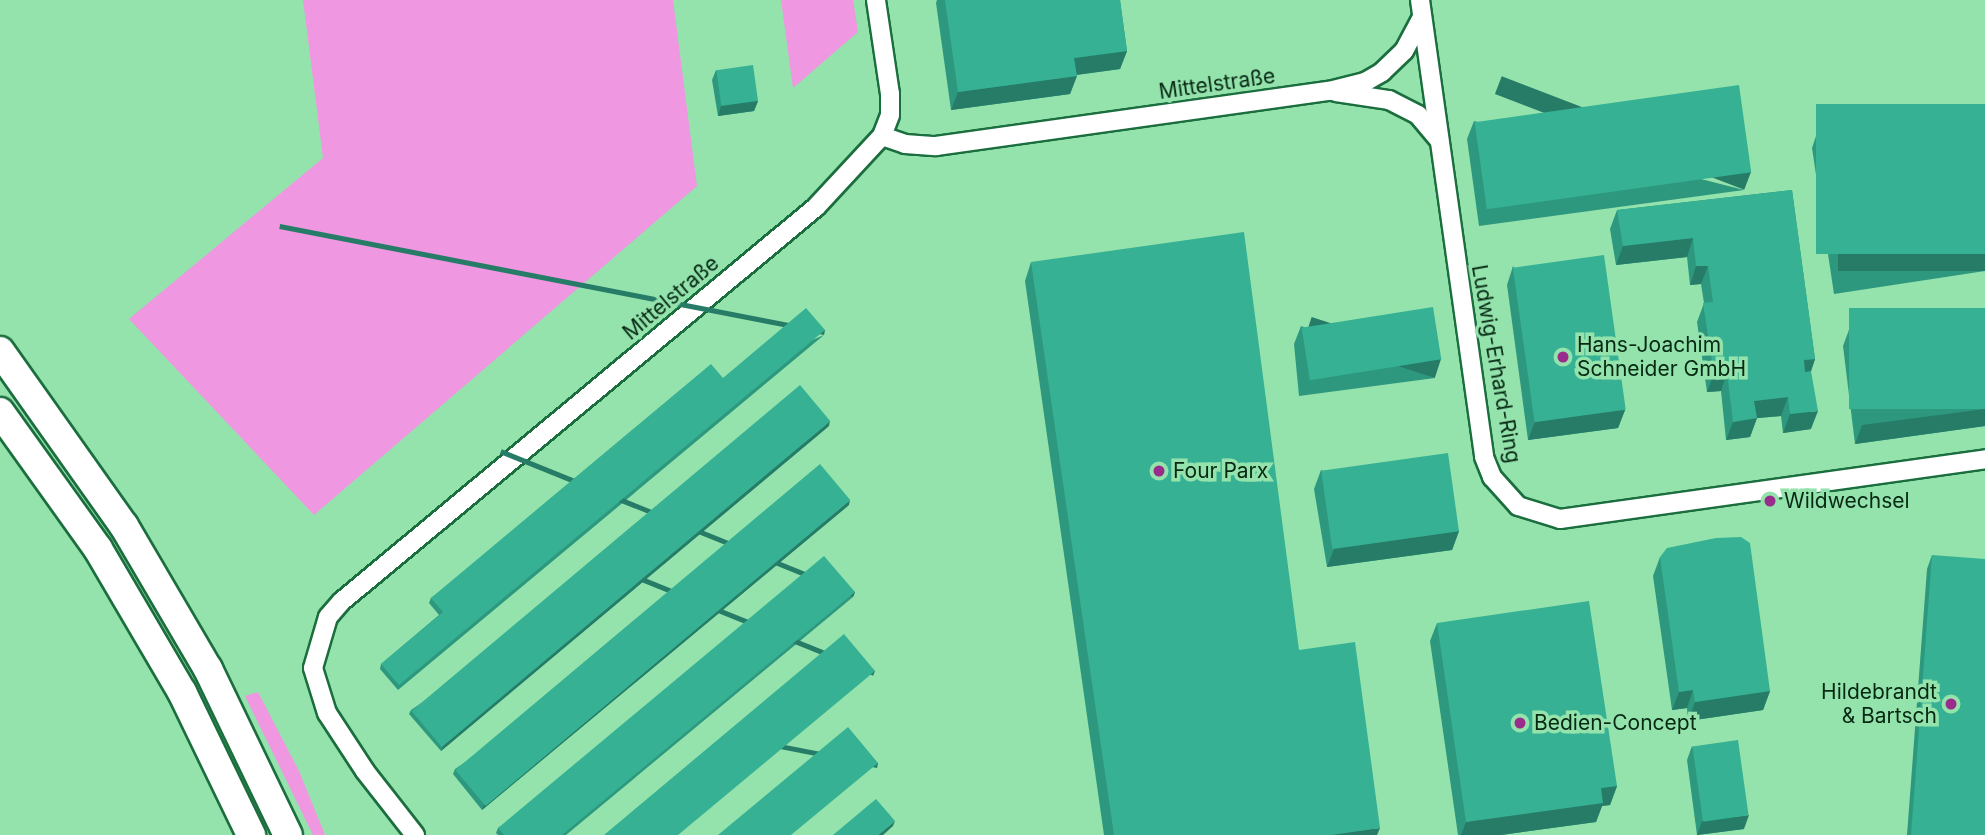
<!DOCTYPE html>
<html>
<head>
<meta charset="utf-8">
<style>
	body { margin:0 }
	#map { position:relative; width:1985px; height:835px; overflow:hidden; background:#94e3ac; font-family:Inter,sans-serif }
	div>[style] { position:absolute }
	.green>* { inset:0; background:#ef97e0 }
	.roads { filter:drop-shadow(2px 0 #1b6e3e) drop-shadow(-2px 0 #1b6e3e) drop-shadow(0 2px #1b6e3e) drop-shadow(0 -2px #1b6e3e) }
	.minor>* { height:18px; margin:-9px; padding:0 9px; transform-origin:9px; border-radius:9px; background:#fff }
	.trunk>* { height:28px; margin:-14px; padding:0 14px; transform-origin:14px; border-radius:14px; background:#fff }
	.wall>* { inset:0; background:#2e987e }
	.shaded-wall>* { inset:0; background:#267c67; transform-origin:0 0 }
	.building>* { inset:0; background:#36b193; transform-origin:0 0 }
	.dots>* { width:19px; height:19px; translate:-50% -50%; box-sizing:border-box; border:4px solid #94e3ac; border-radius:50% }
	span { translate:-50% -50%; white-space:nowrap; text-align:center; line-height:1.15; -webkit-text-stroke:7px #94e3ac; paint-order:stroke }
	.street-label { font-size:21px; color:#072914 }
	.poi-label { font-size:21px; color:#072914 }
	.left { translate:0 -50%; text-align:left }
	.right { translate:-100% -50%; text-align:right }
</style>
</head>
<body>
<div id="map">
	<div class="green">
		<div style="clip-path:polygon(303px 0,673px 0,697px 186px,314px 515px,129px 319px,323px 158px)"></div>
		<div style="clip-path:polygon(781px 0,853px 0,858px 32px,793px 88px)"></div>
		<div style="clip-path:polygon(258px 692px,299px 771px,325px 835px,313px 835px,245px 696px)"></div>
	</div>
	<div class="roads">
		<div class="minor">
			<div style="left:1420px;top:0;width:461px;rotate:82deg"></div>
			<div style="left:1484px;top:457px;width:22px;rotate:68deg"></div>
			<div style="left:1492px;top:477px;width:39px;rotate:48deg"></div>
			<div style="left:1518px;top:506px;width:44px;rotate:17.2deg"></div>
			<div style="left:1560px;top:519px;width:429px;rotate:-8deg"></div>
			<div style="left:1336px;top:92px;width:54px;rotate:8.6deg"></div>
			<div style="left:1389px;top:100px;width:33px;rotate:27deg"></div>
			<div style="left:1418px;top:115px;width:33px;rotate:50deg"></div>
			<div style="left:882px;top:136px;width:24px;rotate:19deg"></div>
			<div style="left:905px;top:144px;width:31px;rotate:4deg"></div>
			<div style="left:936px;top:146px;width:397px;rotate:-8deg"></div>
			<div style="left:1329px;top:91px;width:37px;rotate:-14deg"></div>
			<div style="left:1365px;top:82px;width:20px;rotate:-30deg"></div>
			<div style="left:1382px;top:72px;width:30px;rotate:-44deg"></div>
			<div style="left:1404px;top:51px;width:38px;rotate:-62deg"></div>
			<div style="left:415px;top:835px;width:81px;rotate:-128deg"></div>
			<div style="left:365px;top:771px;width:69px;rotate:-123.2deg"></div>
			<div style="left:327px;top:713px;width:47px;rotate:-107.3deg"></div>
			<div style="left:313px;top:668px;width:53px;rotate:-73.6deg"></div>
			<div style="left:328px;top:617px;width:21px;rotate:-49deg"></div>
			<div style="left:342px;top:601px;width:616px;rotate:-39.73deg"></div>
			<div style="left:816px;top:207px;width:97px;rotate:-47.1deg"></div>
			<div style="left:882px;top:136px;width:22px;rotate:-69deg"></div>
			<div style="left:890px;top:115px;width:21px;rotate:-90deg"></div>
			<div style="left:890px;top:94px;width:95px;rotate:-98.5deg"></div>
		</div>
		<div class="trunk">
			<div style="left:0;top:351px;width:214px;rotate:54.7deg"></div>
			<div style="left:124px;top:526px;width:166px;rotate:59.6deg"></div>
			<div style="left:208px;top:669px;width:184px;rotate:64.3deg"></div>
			<div style="left:0;top:412px;width:168px;rotate:54.4deg"></div>
			<div style="left:98px;top:549px;width:166px;rotate:59.6deg"></div>
			<div style="left:182px;top:692px;width:159px;rotate:64.2deg"></div>
		</div>
	</div>
	<div class="wall">
		<div style="clip-path:polygon(937px 0,1120px 0,1127px 51px,1120px 69px,1077px 75px,1070px 94px,951px 110px,936px 3px)"></div>
		<div style="clip-path:polygon(716px 70px,758px 101px,754px 111px,718px 116px,712px 80px)"></div>
		<div style="clip-path:polygon(1985px 104px,1985px 271px,1834px 294px,1812px 148px,1818px 130px)"></div>
		<div style="clip-path:polygon(1474px 121px,1744px 190px,1479px 226px,1467px 139px)"></div>
		<div style="clip-path:polygon(1792px 190px,1815px 359px,1811px 371px,1811px 429px,1783px 433px,1781px 416px,1757px 418px,1750px 437px,1726px 440px,1721px 391px,1707px 392px,1697px 322px,1704px 303px,1701px 284px,1690px 285px,1687px 257px,1616px 265px,1610px 229px,1617px 210px)"></div>
		<div style="clip-path:polygon(1031px 262px,1299px 650px,1377px 835px,1104px 835px,1025px 281px)"></div>
		<div style="clip-path:polygon(1513px 266px,1625px 410px,1618px 428px,1528px 440px,1507px 285px)"></div>
		<div style="clip-path:polygon(1985px 308px,1985px 426px,1855px 444px,1843px 346px,1850px 327px)"></div>
		<div style="clip-path:polygon(1301px 326px,1435px 378px,1299px 396px,1294px 344px)"></div>
		<div style="clip-path:polygon(824px 335px,398px 690px,380px 669px,381px 664px,439px 615px,429px 603px,431px 598px,723px 378px)"></div>
		<div style="clip-path:polygon(829px 426px,441px 751px,409px 714px,411px 710px)"></div>
		<div style="clip-path:polygon(1321px 470px,1459px 531px,1452px 550px,1327px 567px,1314px 489px)"></div>
		<div style="clip-path:polygon(849px 505px,482px 810px,453px 774px,455px 769px)"></div>
		<div style="clip-path:polygon(1932px 555px,1985px 835px,1907px 835px,1927px 569px)"></div>
		<div style="clip-path:polygon(1660px 557px,1770px 691px,1763px 710px,1688px 721px,1687px 708px,1672px 710px,1653px 576px)"></div>
		<div style="clip-path:polygon(855px 592px,853px 597px,566px 835px,498px 835px,496px 833px,498px 828px)"></div>
		<div style="clip-path:polygon(1437px 623px,1617px 786px,1610px 805px,1602px 806px,1596px 822px,1501px 835px,1458px 835px,1430px 641px)"></div>
		<div style="clip-path:polygon(1692px 746px,1744px 829px,1697px 835px,1687px 760px)"></div>
	</div>
	<div class="shaded-wall">
		<div style="clip-path:polygon(1127px 51px,1120px 69px,1067px 76px,1074px 58px)"></div>
		<div style="clip-path:polygon(1077px 76px,1070px 94px,951px 110px,958px 92px)"></div>
		<div style="clip-path:polygon(758px 101px,754px 111px,718px 116px,721px 106px)"></div>
		<div style="left:1751px;top:172px;width:19px;height:267px;rotate:111deg"></div>
		<div style="clip-path:polygon(1693px 238px,1687px 257px,1616px 265px,1623px 246px)"></div>
		<div style="left:1985px;top:254px;width:17px;height:147px;rotate:90deg"></div>
		<div style="clip-path:polygon(1696px 266px,1708px 266px,1701px 284px,1690px 285px)"></div>
		<div style="left:825px;top:330px;width:5px;height:555px;rotate:101deg"></div>
		<div style="left:1441px;top:359px;width:20px;height:136px;rotate:108deg"></div>
		<div style="clip-path:polygon(1815px 359px,1809px 377px,1797px 379px,1804px 360px)"></div>
		<div style="clip-path:polygon(1727px 373px,1721px 391px,1707px 392px,1714px 374px)"></div>
		<div style="clip-path:polygon(1788px 397px,1781px 416px,1747px 419px,1754px 401px)"></div>
		<div style="clip-path:polygon(1985px 409px,1985px 426px,1855px 444px,1862px 425px)"></div>
		<div style="clip-path:polygon(1625px 410px,1618px 428px,1528px 440px,1535px 421px)"></div>
		<div style="clip-path:polygon(1818px 411px,1811px 429px,1783px 433px,1790px 414px)"></div>
		<div style="clip-path:polygon(1757px 418px,1750px 437px,1726px 440px,1733px 422px)"></div>
		<div style="clip-path:polygon(830px 421px,829px 426px,441px 751px,443px 746px)"></div>
		<div style="clip-path:polygon(850px 500px,849px 505px,482px 810px,484px 805px)"></div>
		<div style="clip-path:polygon(1459px 531px,1452px 550px,1327px 567px,1334px 549px)"></div>
		<div style="left:855px;top:592px;width:5px;height:381px;rotate:112deg"></div>
		<div style="left:875px;top:671px;width:5px;height:256px;rotate:112deg"></div>
		<div style="clip-path:polygon(1693px 690px,1687px 708px,1672px 710px,1679px 692px)"></div>
		<div style="clip-path:polygon(1770px 691px,1763px 710px,1688px 721px,1695px 702px)"></div>
		<div style="left:878px;top:763px;width:5px;height:113px;rotate:101deg"></div>
		<div style="clip-path:polygon(1617px 786px,1610px 805px,1602px 806px,1596px 822px,1501px 835px,1461px 835px,1466px 822px,1601px 788px)"></div>
		<div style="clip-path:polygon(1749px 815px,1744px 829px,1697px 835px,1702px 821px)"></div>
		<div style="clip-path:polygon(895px 821px,893px 826px,883px 835px,878px 835px)"></div>
		<div style="clip-path:polygon(1380px 828px,1377px 835px,1331px 835px)"></div>
	</div>
	<div class="building">
		<div style="clip-path:polygon(945px 0,1120px 0,1127px 51px,1074px 58px,1077px 76px,958px 92px)"></div>
		<div style="left:753px;top:65px;width:36px;height:37px;rotate:82deg"></div>
		<div style="left:1739px;top:85px;width:88px;height:267px;rotate:82deg"></div>
		<div style="left:1985px;top:104px;width:150px;height:169px;rotate:90deg"></div>
		<div style="clip-path:polygon(1792px 190px,1815px 359px,1804px 360px,1805px 372px,1811px 371px,1818px 411px,1790px 414px,1788px 397px,1754px 401px,1757px 418px,1733px 422px,1727px 373px,1714px 374px,1703px 303px,1713px 302px,1708px 266px,1696px 266px,1693px 238px,1623px 246px,1617px 210px)"></div>
		<div style="clip-path:polygon(1244px 232px,1299px 650px,1355px 642px,1380px 828px,1331px 835px,1114px 835px,1031px 262px)"></div>
		<div style="left:1604px;top:255px;width:156px;height:92px;rotate:82deg"></div>
		<div style="left:1433px;top:307px;width:53px;height:133px;rotate:81deg"></div>
		<div style="clip-path:polygon(806px 308px,825px 330px,399px 685px,381px 664px,443px 612px,431px 598px,711px 364px,723px 378px)"></div>
		<div style="left:1985px;top:308px;width:101px;height:136px;rotate:90deg"></div>
		<div style="left:800px;top:385px;width:47px;height:507px;rotate:50deg"></div>
		<div style="left:1448px;top:453px;width:79px;height:128px;rotate:82deg"></div>
		<div style="left:820px;top:464px;width:47px;height:476px;rotate:50deg"></div>
		<div style="clip-path:polygon(1741px 537px,1750px 543px,1770px 691px,1695px 702px,1693px 690px,1679px 692px,1660px 557px,1667px 548px,1716px 538px)"></div>
		<div style="clip-path:polygon(1932px 555px,1985px 559px,1985px 835px,1911px 835px)"></div>
		<div style="clip-path:polygon(824px 556px,855px 592px,562px 835px,504px 835px,498px 828px)"></div>
		<div style="clip-path:polygon(1589px 601px,1617px 786px,1601px 788px,1603px 803px,1466px 822px,1437px 623px)"></div>
		<div style="clip-path:polygon(844px 634px,875px 671px,678px 835px,604px 835px)"></div>
		<div style="clip-path:polygon(848px 727px,878px 763px,791px 835px,718px 835px)"></div>
		<div style="left:1738px;top:740px;width:76px;height:46px;rotate:82deg"></div>
		<div style="clip-path:polygon(876px 799px,895px 821px,878px 835px,833px 835px)"></div>
	</div>
	<div class="dots">
		<div style="left:1563px;top:357px;background:#9a2c8c"></div>
		<div style="left:1159px;top:471px;background:#9a2c8c"></div>
		<div style="left:1770px;top:501px;background:#9a2c8c"></div>
		<div style="left:1951px;top:704px;background:#9a2c8c"></div>
		<div style="left:1520px;top:723px;background:#9a2c8c"></div>
	</div>
	<div class="street-label">
		<span style="left:1217px;top:84px;rotate:-8deg">Mittelstraße</span>
		<span style="left:671px;top:298px;rotate:-40deg">Mittelstraße</span>
		<span style="left:1496px;top:364px;rotate:80deg">Ludwig-Erhard-Ring</span>
	</div>
	<div class="poi-label">
		<span class="left" style="left:1577px;top:357px">Hans-Joachim<br>Schneider GmbH</span>
		<span class="left" style="left:1173px;top:471px">Four Parx</span>
		<span class="left" style="left:1784px;top:501px">Wildwechsel</span>
		<span class="right" style="left:1937px;top:704px">Hildebrandt<br>&amp; Bartsch</span>
		<span class="left" style="left:1534px;top:723px">Bedien-Concept</span>
	</div>
</div>
</body>
</html>
